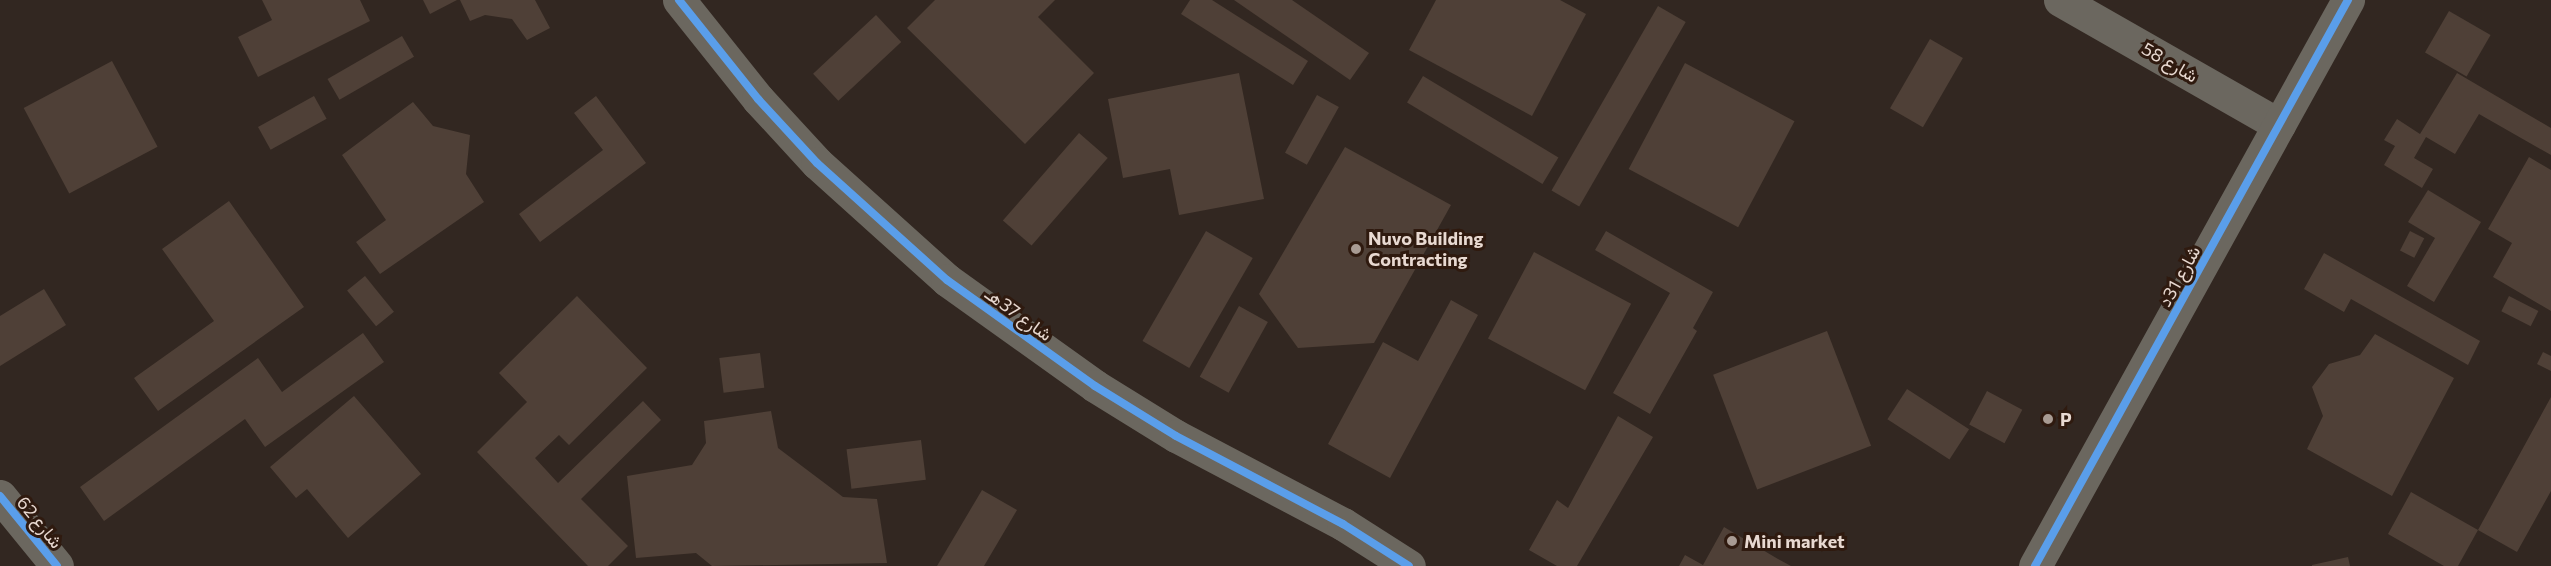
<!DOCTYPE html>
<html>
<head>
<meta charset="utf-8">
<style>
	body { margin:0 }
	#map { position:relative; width:2551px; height:566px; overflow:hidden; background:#322721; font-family:Commissioner,Vazirmatn,sans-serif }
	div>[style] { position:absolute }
	.building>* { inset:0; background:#4f4037; transform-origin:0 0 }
	.minor>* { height:33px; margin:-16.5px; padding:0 16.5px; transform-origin:16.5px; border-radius:16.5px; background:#6b675f }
	.cycleway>* { height:8px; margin:-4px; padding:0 4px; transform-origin:4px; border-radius:4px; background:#5a9eea }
	.dots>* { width:16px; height:16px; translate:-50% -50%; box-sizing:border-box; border:3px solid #2f1a0f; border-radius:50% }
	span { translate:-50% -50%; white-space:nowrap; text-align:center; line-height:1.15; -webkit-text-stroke:6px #2f1a0f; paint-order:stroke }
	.street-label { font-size:18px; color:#e8d9d1 }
	.poi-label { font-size:18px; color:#e8d9d1; font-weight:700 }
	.left { translate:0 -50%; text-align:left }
</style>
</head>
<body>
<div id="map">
	<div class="building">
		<div style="clip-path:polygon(262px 0,360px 0,370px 21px,258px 77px,238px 37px,272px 20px)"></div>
		<div style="clip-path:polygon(423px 0,457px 0,430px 14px)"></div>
		<div style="clip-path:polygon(460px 0,535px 0,550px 28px,527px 40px,512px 19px,485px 15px,470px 21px)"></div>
		<div style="clip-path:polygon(935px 0,1055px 0,1038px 17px,1094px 73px,1025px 144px,907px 28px)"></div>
		<div style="clip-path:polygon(1190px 0,1212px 0,1308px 61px,1293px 85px,1181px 14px)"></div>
		<div style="clip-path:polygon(1234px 0,1292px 0,1369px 53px,1350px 80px)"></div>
		<div style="clip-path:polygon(1436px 0,1560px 0,1586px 14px,1532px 116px,1409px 50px)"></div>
		<div style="left:1658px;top:6px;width:32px;height:213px;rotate:30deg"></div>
		<div style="left:2449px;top:11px;width:48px;height:48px;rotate:30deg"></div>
		<div style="left:876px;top:15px;width:37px;height:86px;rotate:47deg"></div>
		<div style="left:402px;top:36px;width:24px;height:86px;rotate:60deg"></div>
		<div style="left:1930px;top:39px;width:38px;height:80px;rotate:30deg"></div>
		<div style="left:112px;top:61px;width:97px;height:100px;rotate:62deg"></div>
		<div style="left:1685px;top:63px;width:124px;height:120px;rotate:28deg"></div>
		<div style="clip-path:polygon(1239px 73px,1264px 199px,1179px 215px,1170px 169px,1123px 178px,1108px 99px)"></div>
		<div style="clip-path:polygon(2457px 73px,2551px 128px,2551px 155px,2479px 114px,2455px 154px,2426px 137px,2414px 158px,2433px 169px,2422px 188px,2384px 165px,2395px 146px,2384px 140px,2397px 119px,2420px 134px)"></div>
		<div style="left:1423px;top:76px;width:158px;height:31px;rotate:31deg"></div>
		<div style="left:1317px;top:95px;width:25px;height:66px;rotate:29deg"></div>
		<div style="left:314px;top:96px;width:26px;height:64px;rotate:61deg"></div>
		<div style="clip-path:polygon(596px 96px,646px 163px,540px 242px,519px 214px,603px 150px,574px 113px)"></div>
		<div style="clip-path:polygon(413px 102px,433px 126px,470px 135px,466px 174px,484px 202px,380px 274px,356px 242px,386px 220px,342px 155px)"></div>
		<div style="left:1079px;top:133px;width:38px;height:116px;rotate:41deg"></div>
		<div style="clip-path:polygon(1345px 147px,1451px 205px,1374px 343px,1298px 348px,1259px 294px)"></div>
		<div style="clip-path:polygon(2529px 157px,2551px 170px,2551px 311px,2493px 277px,2512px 243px,2488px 229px)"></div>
		<div style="clip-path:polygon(2428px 190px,2481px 222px,2434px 302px,2407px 286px,2435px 238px,2408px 222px)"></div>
		<div style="clip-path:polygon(229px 201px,304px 307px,158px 411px,134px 378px,214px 321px,162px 249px)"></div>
		<div style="left:1206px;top:231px;width:54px;height:127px;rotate:30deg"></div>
		<div style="clip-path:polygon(1606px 231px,1713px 292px,1693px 328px,1697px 331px,1650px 414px,1613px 393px,1670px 293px,1595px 250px)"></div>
		<div style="left:2410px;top:231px;width:16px;height:22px;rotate:27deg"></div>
		<div style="left:1534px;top:252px;width:110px;height:98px;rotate:28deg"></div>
		<div style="clip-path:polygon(2324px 253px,2480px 341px,2468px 365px,2351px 299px,2344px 312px,2304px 289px)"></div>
		<div style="left:365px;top:276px;width:46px;height:23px;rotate:51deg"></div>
		<div style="clip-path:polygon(44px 289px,66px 325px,0 366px,0 316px)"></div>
		<div style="clip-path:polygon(577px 296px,647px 368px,569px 445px,559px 435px,535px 458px,558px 483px,643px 401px,661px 420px,581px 499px,628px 546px,608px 566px,588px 566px,477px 452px,527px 402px,499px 373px)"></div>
		<div style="left:2509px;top:296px;width:33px;height:17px;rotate:27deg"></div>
		<div style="clip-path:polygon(1451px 300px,1478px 315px,1390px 478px,1328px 444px,1383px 342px,1418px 361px)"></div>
		<div style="left:1239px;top:306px;width:33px;height:81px;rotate:29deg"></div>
		<div style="left:1827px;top:331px;width:123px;height:122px;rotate:69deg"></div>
		<div style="clip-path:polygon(363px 333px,384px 362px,265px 447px,245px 419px,104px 521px,80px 487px,258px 358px,282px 392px)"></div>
		<div style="clip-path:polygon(2375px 334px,2454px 378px,2392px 496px,2307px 449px,2323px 416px,2312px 387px,2329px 364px,2360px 355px)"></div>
		<div style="clip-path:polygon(2543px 352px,2551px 356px,2551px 371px,2537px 364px)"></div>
		<div style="left:760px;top:353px;width:35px;height:41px;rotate:83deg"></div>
		<div style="left:1907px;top:389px;width:74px;height:36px;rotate:33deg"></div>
		<div style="left:1987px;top:391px;width:40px;height:38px;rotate:28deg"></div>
		<div style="clip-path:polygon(354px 396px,421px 474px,348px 538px,307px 489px,296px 498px,270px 467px)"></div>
		<div style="clip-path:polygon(2551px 397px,2551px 491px,2517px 552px,2478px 530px,2458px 566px,2444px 566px,2388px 534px,2411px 492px,2478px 530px)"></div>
		<div style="clip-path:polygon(771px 411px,778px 448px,843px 497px,877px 499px,887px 563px,712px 566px,696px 553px,636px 558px,627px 476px,692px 465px,706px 443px,704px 421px)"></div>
		<div style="clip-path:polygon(1618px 416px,1653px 437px,1577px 566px,1557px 566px,1529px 550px,1557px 500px,1568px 508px)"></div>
		<div style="left:921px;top:440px;width:40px;height:75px;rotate:83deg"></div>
		<div style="clip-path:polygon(982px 490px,1017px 510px,984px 566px,937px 566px)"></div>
		<div style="clip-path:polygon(1724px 527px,1778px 559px,1791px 566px,1679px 566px,1685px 555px,1703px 565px)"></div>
		<div style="clip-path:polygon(2348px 557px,2350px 566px,2312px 566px,2312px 565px)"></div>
	</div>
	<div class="minor">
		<div style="left:679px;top:0;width:127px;rotate:51.4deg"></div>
		<div style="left:758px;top:99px;width:87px;rotate:47.3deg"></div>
		<div style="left:817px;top:163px;width:175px;rotate:42deg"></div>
		<div style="left:947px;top:280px;width:182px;rotate:35.6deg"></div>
		<div style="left:1095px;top:386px;width:95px;rotate:31.7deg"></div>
		<div style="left:1176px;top:436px;width:189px;rotate:27.8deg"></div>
		<div style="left:1343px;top:524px;width:78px;rotate:32.5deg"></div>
		<div style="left:2060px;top:0;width:252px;rotate:29.7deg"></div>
		<div style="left:0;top:496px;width:90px;rotate:50.8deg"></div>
		<div style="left:2035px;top:566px;width:647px;rotate:-61.06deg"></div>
	</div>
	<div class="cycleway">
		<div style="left:679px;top:0;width:127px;rotate:51.4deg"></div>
		<div style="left:758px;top:99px;width:87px;rotate:47.3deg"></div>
		<div style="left:817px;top:163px;width:175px;rotate:42deg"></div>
		<div style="left:947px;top:280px;width:182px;rotate:35.6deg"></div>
		<div style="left:1095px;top:386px;width:95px;rotate:31.7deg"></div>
		<div style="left:1176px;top:436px;width:189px;rotate:27.8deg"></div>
		<div style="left:1343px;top:524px;width:78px;rotate:32.5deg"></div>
		<div style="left:0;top:496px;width:90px;rotate:50.8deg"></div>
		<div style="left:2035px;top:566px;width:647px;rotate:-61.06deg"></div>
	</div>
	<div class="dots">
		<div style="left:1356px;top:249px;background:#a89b93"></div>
		<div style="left:2048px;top:419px;background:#a89b93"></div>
		<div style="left:1732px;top:541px;background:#a89b93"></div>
	</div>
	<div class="street-label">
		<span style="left:2170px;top:62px;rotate:30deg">شارع 58</span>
		<span style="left:2179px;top:276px;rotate:-61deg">شارع 31د</span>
		<span style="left:1019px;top:314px;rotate:36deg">شارع 37هـ</span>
		<span style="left:40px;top:522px;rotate:51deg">شارع 62</span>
	</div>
	<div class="poi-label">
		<span class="left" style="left:1368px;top:249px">Nuvo Building<br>Contracting</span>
		<span class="left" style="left:2060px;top:419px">P</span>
		<span class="left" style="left:1744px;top:541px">Mini market</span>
	</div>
</div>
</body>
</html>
